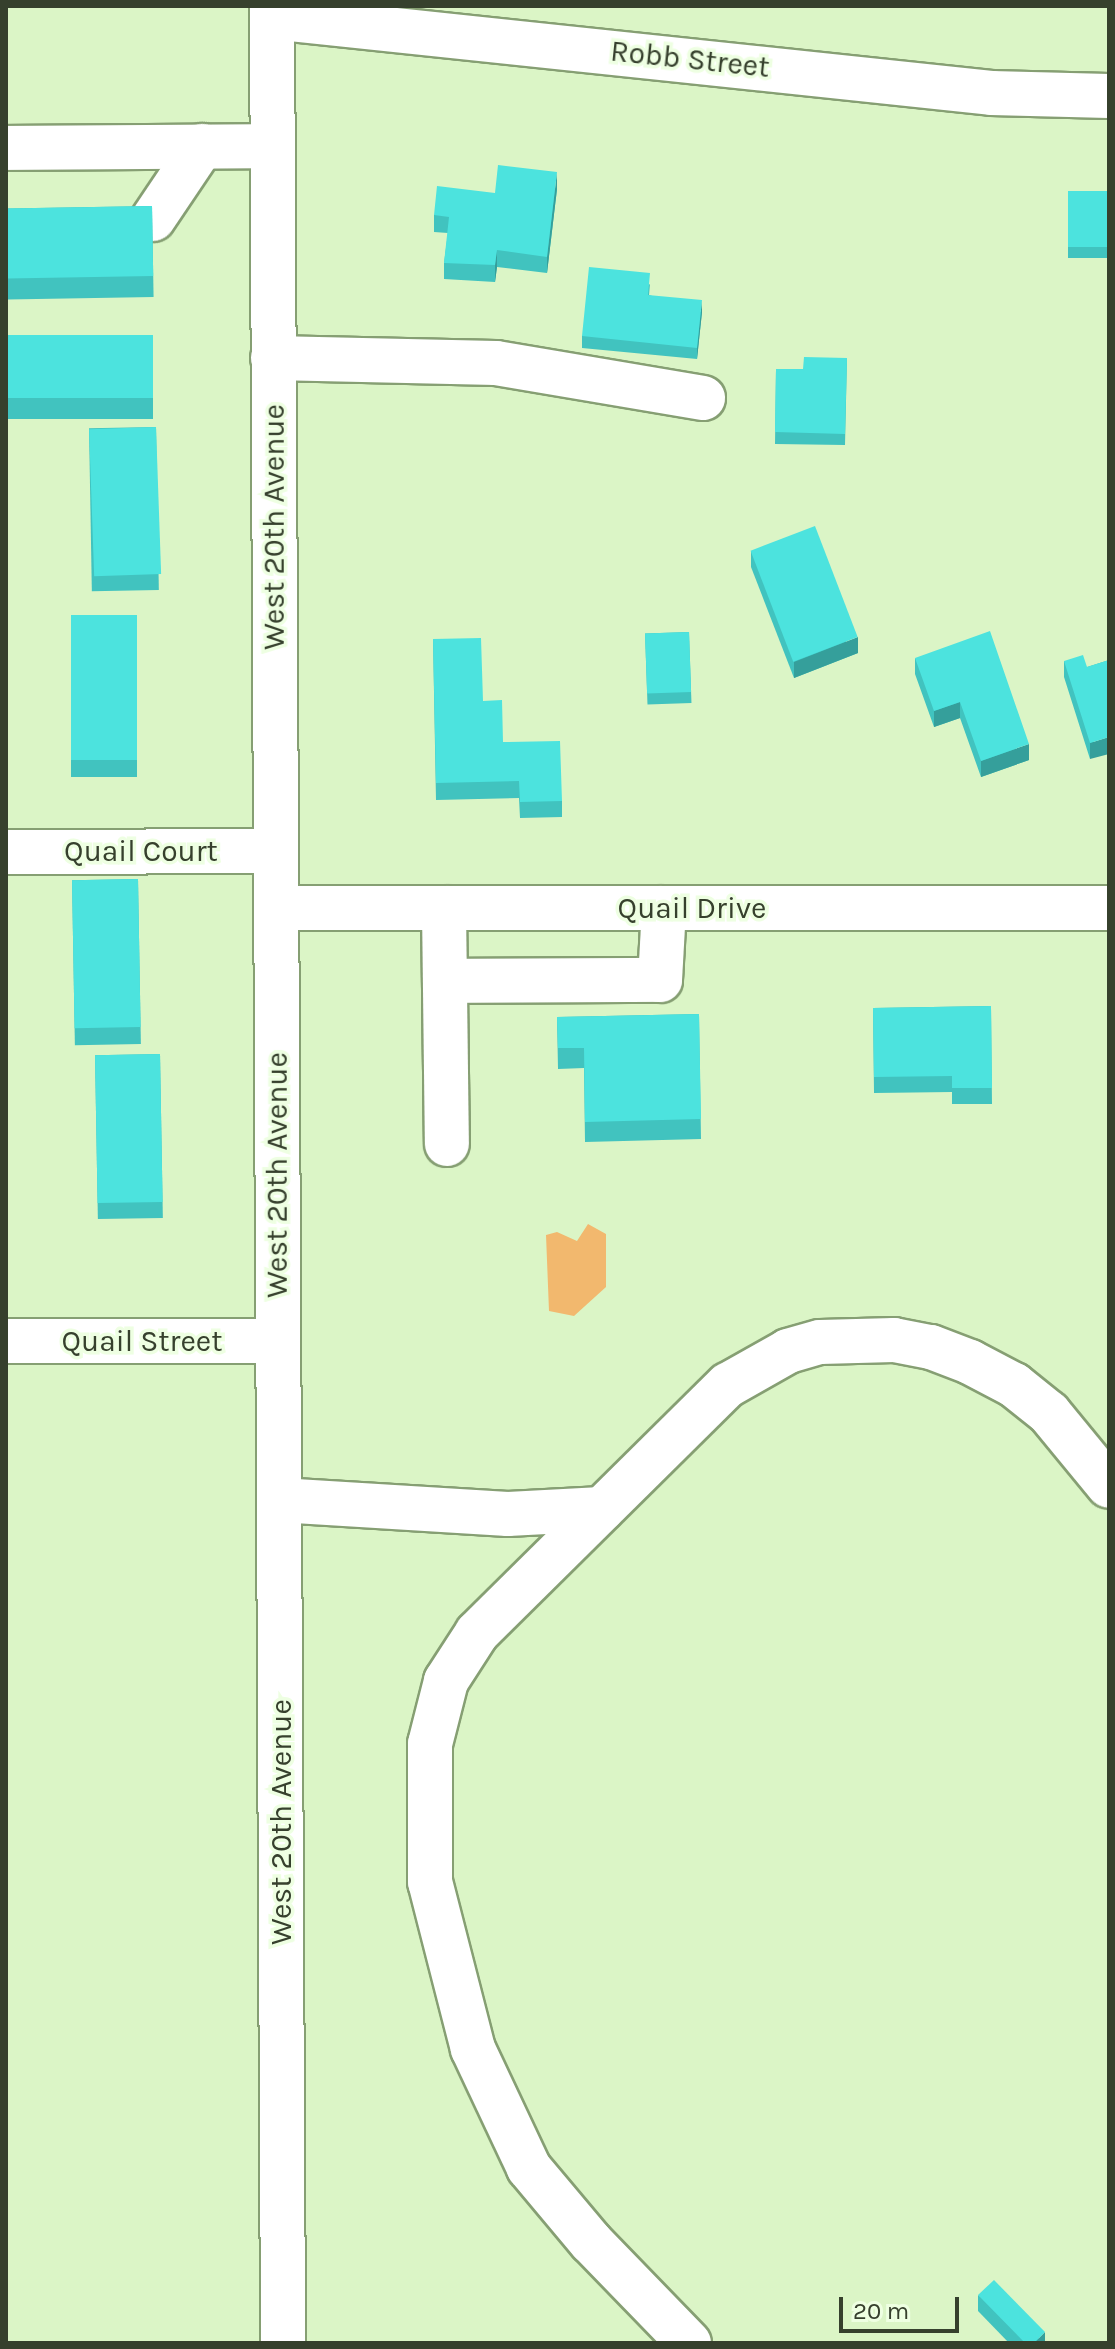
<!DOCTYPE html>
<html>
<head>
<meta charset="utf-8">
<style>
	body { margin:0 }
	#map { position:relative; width:1115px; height:2349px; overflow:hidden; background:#dbf5c6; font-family:Karla,sans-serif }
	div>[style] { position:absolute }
	.green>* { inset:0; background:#f2b86e }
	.roads { filter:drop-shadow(2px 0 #869f73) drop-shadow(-2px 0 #869f73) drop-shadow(0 2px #869f73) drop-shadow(0 -2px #869f73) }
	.minor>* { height:44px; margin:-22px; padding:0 22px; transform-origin:22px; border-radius:22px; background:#fff }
	.wall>* { inset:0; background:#41c3bf; transform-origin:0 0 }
	.shaded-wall>* { inset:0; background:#359f9b }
	.building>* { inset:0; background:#4ce3de; transform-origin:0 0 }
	span { translate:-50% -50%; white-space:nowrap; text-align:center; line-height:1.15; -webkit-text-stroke:7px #eeffe2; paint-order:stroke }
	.street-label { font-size:30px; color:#36402d }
	.frame { position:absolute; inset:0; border:8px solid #36402d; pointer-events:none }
	.scale { position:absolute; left:839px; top:2297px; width:120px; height:36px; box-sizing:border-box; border:4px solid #36402d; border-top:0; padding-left:10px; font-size:24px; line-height:28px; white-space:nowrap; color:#36402d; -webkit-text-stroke:6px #eeffe2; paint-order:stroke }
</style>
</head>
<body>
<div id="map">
	<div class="green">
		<div style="clip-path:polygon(588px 1224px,606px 1234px,606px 1287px,574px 1316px,549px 1311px,546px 1235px,557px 1232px,577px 1241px)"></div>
	</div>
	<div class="roads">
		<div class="minor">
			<div style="left:272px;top:6px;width:2337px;rotate:89.73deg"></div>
			<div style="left:272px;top:17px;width:723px;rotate:6.03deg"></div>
			<div style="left:991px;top:93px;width:118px;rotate:1.5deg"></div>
			<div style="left:6px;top:148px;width:266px;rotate:-0.4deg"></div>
			<div style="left:153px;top:219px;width:88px;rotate:-56.1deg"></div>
			<div style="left:273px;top:358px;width:223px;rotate:1.3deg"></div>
			<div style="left:496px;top:363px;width:210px;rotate:9.6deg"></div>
			<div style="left:6px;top:852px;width:270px;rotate:-0.2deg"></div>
			<div style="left:276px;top:908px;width:833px"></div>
			<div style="left:444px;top:908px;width:236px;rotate:89.3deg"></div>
			<div style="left:445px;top:981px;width:215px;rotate:-0.3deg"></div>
			<div style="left:660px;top:980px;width:72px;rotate:-86.8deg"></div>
			<div style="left:6px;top:1341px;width:272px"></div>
			<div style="left:279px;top:1500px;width:229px;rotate:3.5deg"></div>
			<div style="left:508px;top:1514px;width:94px;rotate:-3deg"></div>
			<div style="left:689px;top:2343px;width:141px;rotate:-134.1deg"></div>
			<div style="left:591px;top:2242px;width:97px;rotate:-130deg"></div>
			<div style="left:529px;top:2168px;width:132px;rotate:-115.2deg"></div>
			<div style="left:473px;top:2049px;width:172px;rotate:-104.4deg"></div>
			<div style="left:430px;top:1882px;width:138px;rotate:-90deg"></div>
			<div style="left:430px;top:1744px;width:65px;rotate:-75.7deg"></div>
			<div style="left:446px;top:1681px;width:57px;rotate:-57.1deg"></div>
			<div style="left:477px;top:1633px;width:353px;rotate:-44.7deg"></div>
			<div style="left:728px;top:1385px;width:69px;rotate:-29.5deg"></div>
			<div style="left:788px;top:1351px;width:33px;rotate:-16deg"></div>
			<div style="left:820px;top:1342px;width:74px;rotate:-1.5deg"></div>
			<div style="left:894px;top:1340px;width:38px;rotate:11deg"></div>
			<div style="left:931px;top:1347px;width:42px;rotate:21deg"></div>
			<div style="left:970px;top:1362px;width:50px;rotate:27.6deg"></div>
			<div style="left:1014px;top:1385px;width:45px;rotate:38.7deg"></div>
			<div style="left:1049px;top:1413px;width:94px;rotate:50.6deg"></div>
		</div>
	</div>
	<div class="wall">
		<div style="clip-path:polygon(557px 189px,547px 273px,497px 267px,495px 282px,444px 279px,444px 263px,448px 233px,434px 232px,434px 215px,495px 193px)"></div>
		<div style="left:1109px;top:191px;width:67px;height:41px;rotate:90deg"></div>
		<div style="left:152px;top:206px;width:91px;height:146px;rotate:89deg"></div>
		<div style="clip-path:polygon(650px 284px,649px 295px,702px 312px,697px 359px,582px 348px,582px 336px)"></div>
		<div style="left:6px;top:335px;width:147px;height:84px"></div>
		<div style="clip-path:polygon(847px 358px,845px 445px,775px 444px,776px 369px,803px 369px)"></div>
		<div style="left:156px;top:427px;width:163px;height:67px;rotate:89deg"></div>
		<div style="clip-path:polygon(751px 551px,858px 653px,794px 678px,751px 567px)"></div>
		<div style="left:71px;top:615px;width:66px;height:162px"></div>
		<div style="left:689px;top:632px;width:71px;height:44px;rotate:88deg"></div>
		<div style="clip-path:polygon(433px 639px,483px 701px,503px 742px,562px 801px,562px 817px,520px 818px,519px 798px,436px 800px)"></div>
		<div style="clip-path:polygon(915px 658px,1029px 760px,981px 777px,960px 718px,934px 727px,915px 674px)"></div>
		<div style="clip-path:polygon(1109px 660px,1090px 759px,1064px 677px,1064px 661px,1087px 667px)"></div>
		<div style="left:138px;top:879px;width:165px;height:66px;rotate:89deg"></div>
		<div style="clip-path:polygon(991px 1006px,992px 1104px,952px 1104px,952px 1092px,874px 1093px,873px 1008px)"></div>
		<div style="clip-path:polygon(699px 1014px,701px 1139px,585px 1142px,584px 1068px,558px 1069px,557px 1017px)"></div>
		<div style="left:160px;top:1054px;width:164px;height:65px;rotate:89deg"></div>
		<div style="clip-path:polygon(978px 2295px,1045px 2343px,1009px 2343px,978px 2311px)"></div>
	</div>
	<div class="shaded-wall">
		<div style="clip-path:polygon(557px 172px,557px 189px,547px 273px,547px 257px)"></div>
		<div style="clip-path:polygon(497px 250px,497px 267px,495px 282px,495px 265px)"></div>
		<div style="clip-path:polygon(702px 300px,702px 312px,697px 359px,697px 348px)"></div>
		<div style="clip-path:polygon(858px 637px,858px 653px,794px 678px,794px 662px)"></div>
		<div style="clip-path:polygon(960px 702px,960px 718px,934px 727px,934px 711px)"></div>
		<div style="clip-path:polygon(1109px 737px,1109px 754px,1090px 759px,1090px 743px)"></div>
		<div style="clip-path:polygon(1029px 744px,1029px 760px,981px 777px,981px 761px)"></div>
		<div style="clip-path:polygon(1045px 2332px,1045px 2343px,1034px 2343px)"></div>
	</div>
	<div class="building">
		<div style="clip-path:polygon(498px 165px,557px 172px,547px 257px,497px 250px,495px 265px,444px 263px,449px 217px,434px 215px,437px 186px,495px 193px)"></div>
		<div style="left:1109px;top:191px;width:56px;height:41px;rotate:90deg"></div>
		<div style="left:152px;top:206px;width:70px;height:146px;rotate:89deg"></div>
		<div style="clip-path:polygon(589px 267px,650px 273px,648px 295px,702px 300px,697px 348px,582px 336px)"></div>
		<div style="left:6px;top:335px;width:147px;height:63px"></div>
		<div style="clip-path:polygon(804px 357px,847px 358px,845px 434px,775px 432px,776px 369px,803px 369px)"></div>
		<div style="left:156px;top:427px;width:147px;height:67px;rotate:88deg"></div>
		<div style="left:815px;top:526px;width:119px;height:69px;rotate:69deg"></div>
		<div style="left:71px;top:615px;width:66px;height:145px"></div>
		<div style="clip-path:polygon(990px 631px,1029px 744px,981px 761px,960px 702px,934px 711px,915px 658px)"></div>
		<div style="left:689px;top:632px;width:60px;height:44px;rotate:88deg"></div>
		<div style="clip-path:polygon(481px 638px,483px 701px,502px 700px,503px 742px,560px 741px,562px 801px,520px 802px,519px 781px,436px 783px,433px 639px)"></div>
		<div style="clip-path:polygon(1083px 655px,1087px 667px,1109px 660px,1109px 737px,1090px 743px,1064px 661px)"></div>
		<div style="left:138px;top:879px;width:148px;height:66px;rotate:89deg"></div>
		<div style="clip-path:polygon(991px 1006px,992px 1088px,952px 1088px,952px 1076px,874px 1077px,873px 1008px)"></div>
		<div style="clip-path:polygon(699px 1014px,701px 1119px,585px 1122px,584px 1048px,558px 1048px,557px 1017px)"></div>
		<div style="left:160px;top:1054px;width:148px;height:65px;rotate:89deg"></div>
		<div style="clip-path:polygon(994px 2280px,1045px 2332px,1034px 2343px,1025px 2343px,978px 2295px)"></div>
	</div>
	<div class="street-label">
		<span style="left:690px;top:59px;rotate:6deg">Robb Street</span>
		<span style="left:274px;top:527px;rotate:-90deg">West 20th Avenue</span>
		<span style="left:141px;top:851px">Quail Court</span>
		<span style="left:692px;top:908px">Quail Drive</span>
		<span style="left:277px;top:1175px;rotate:-90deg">West 20th Avenue</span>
		<span style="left:142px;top:1341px">Quail Street</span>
		<span style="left:281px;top:1822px;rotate:-90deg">West 20th Avenue</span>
	</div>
	<div class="frame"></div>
	<div class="scale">20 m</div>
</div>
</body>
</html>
